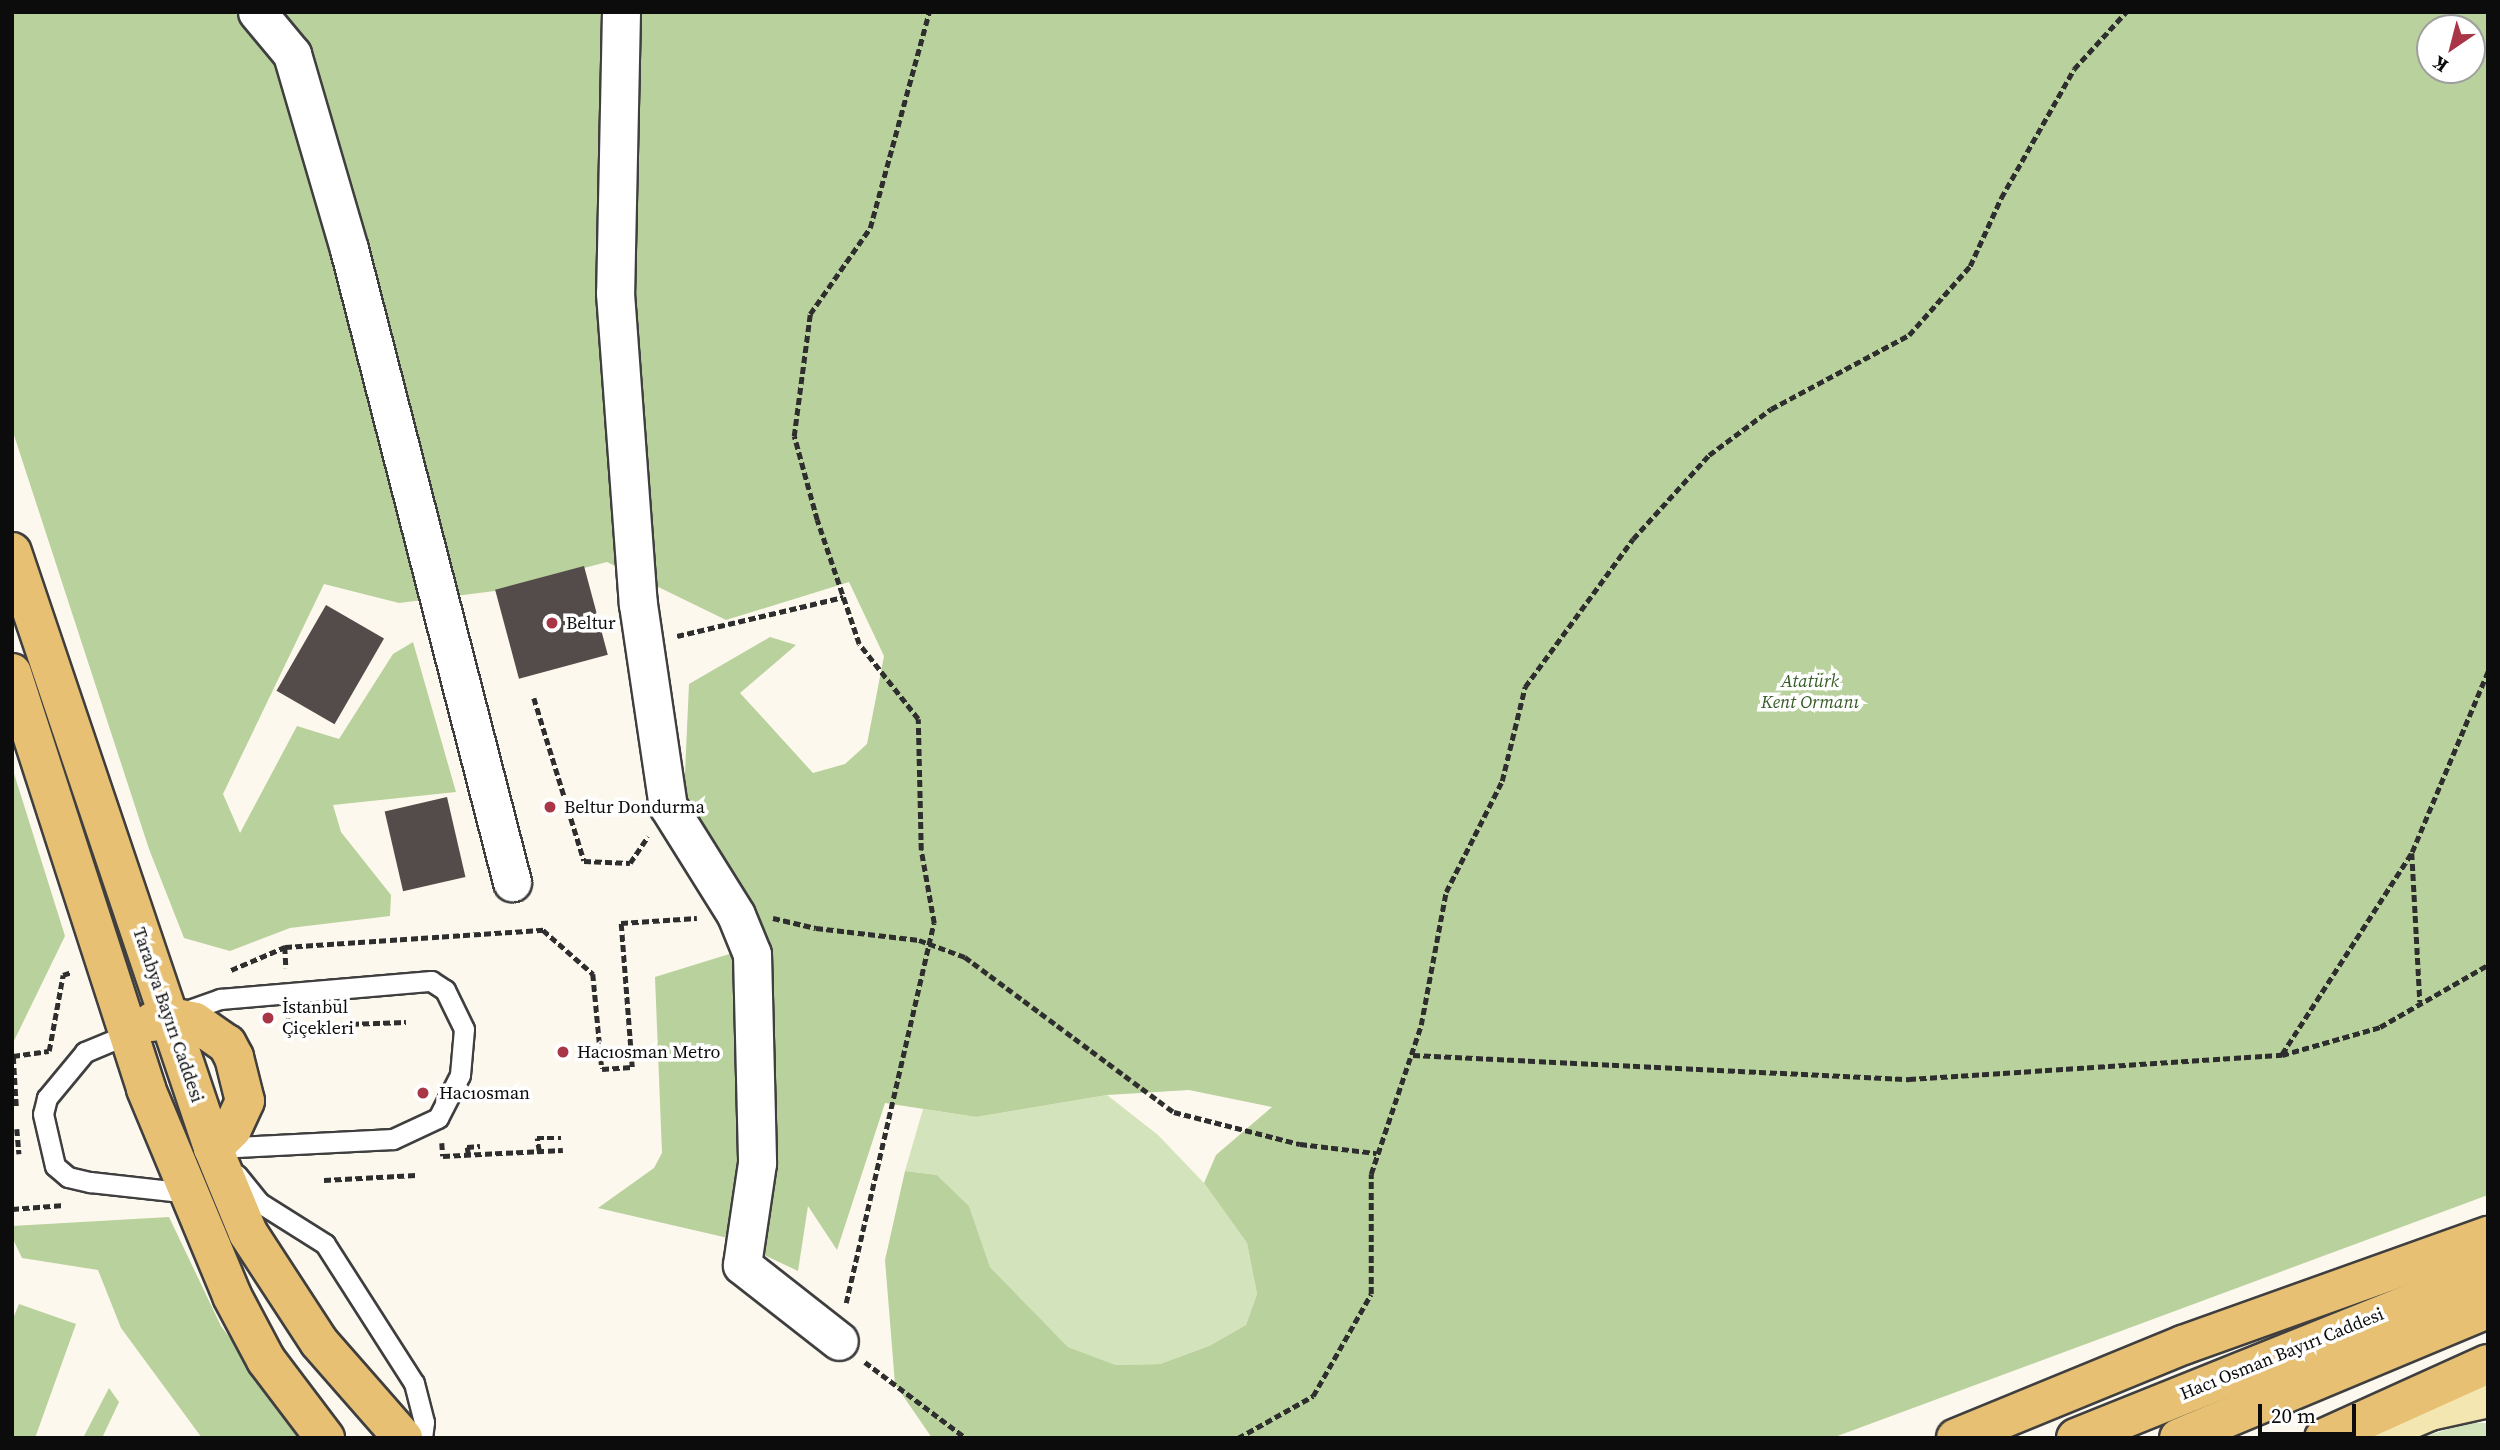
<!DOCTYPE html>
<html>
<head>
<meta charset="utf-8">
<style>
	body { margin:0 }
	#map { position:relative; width:2500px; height:1450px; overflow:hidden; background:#fdf8ed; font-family:"Source Serif 4",serif }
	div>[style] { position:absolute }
	.green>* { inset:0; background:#d3e3bb }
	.forest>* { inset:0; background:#b9d19c }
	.building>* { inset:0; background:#534c4a; transform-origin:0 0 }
	.path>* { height:4.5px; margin-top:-2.25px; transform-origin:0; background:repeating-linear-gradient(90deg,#2e2e2e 0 7px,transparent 0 10.5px) }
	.roads { filter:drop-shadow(2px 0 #3f3f3f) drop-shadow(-2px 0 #3f3f3f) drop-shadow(0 2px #3f3f3f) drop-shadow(0 -2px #3f3f3f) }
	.lane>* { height:19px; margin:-9.5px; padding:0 9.5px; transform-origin:9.5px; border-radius:9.5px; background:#fff }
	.street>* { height:37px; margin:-18.5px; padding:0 18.5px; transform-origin:18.5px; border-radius:18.5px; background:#fff }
	.secondary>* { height:38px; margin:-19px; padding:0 19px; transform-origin:19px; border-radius:19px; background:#f4e6b0 }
	.primary>* { height:38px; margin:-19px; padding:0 19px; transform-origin:19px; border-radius:19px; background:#e7c073 }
	.path-bridge>* { height:4.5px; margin-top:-2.25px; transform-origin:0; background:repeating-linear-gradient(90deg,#2e2e2e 0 7px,transparent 0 10.5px) }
	.dots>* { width:19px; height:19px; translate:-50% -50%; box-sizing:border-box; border:4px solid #fff; border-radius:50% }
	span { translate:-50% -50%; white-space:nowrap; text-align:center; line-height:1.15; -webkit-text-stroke:7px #fff; paint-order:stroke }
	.poi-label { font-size:18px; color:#0c0c0c }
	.left { translate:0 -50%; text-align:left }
	.park-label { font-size:18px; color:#355b25; font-style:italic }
	.street-label { font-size:18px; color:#0c0c0c }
	.frame { position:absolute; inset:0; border:14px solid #0c0c0c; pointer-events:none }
	.north { position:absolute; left:2416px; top:14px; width:70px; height:70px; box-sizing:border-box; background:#fff; border:2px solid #9e9e9e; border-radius:50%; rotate:215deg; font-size:19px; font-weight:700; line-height:28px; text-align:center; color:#0c0c0c }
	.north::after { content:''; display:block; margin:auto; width:24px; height:32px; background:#a93646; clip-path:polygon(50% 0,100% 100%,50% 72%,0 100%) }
	.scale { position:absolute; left:2258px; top:1404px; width:98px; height:32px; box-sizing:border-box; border:4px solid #0c0c0c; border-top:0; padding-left:9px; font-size:21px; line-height:24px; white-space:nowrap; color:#0c0c0c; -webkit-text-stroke:5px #fff; paint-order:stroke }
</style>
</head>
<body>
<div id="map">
	<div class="green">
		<div style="clip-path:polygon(1107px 1095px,1158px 1135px,1204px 1183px,1247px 1243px,1257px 1294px,1246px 1325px,1209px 1346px,1160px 1364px,1116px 1365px,1068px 1347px,990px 1267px,969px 1206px,937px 1175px,905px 1171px,923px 1109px,976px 1117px)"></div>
		<div style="clip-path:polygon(2469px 1423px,2488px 1423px,2488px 1438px,2419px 1438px)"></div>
	</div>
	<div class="forest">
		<div style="clip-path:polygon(evenodd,12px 12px,2488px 12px,2488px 1195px,1832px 1438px,932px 1438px,895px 1384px,885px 1260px,905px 1171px,937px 1175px,969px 1206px,990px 1267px,1068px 1347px,1116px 1365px,1160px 1364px,1209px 1346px,1246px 1325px,1257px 1294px,1247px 1243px,1204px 1183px,1216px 1155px,1272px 1107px,1189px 1090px,1107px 1095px,976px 1117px,885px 1103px,837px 1250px,808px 1206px,798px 1271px,728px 1238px,598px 1208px,654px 1168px,662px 1153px,655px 977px,752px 947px,683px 818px,689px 684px,770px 637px,796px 645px,740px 693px,813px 773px,845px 764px,867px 744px,884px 656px,849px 582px,726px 620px,607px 562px,495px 591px,399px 603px,324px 584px,223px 794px,240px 833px,297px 726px,339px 739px,393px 654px,413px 642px,456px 792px,333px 805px,341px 832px,391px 895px,390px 916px,290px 928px,230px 951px,184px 938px,149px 849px,12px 429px,12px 12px,2430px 28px,2472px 28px,2472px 70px,2430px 70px,2430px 28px)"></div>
		<div style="clip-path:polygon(12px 767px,65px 936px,12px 1045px)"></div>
		<div style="clip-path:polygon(169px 1217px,221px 1326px,304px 1438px,202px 1438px,121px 1328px,98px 1270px,22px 1258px,12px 1237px,12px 1226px)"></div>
		<div style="clip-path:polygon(19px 1304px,76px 1324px,35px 1438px,12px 1438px,12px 1321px)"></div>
		<div style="clip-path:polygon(109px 1388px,119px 1402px,102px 1438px,83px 1438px)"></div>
	</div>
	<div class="building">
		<div style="left:584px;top:566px;width:92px;height:92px;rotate:75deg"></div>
		<div style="left:326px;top:605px;width:67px;height:99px;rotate:30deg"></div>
		<div style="left:447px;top:797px;width:82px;height:64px;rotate:77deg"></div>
	</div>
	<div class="path">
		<div style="left:677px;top:636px;width:171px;rotate:-13.2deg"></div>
		<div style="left:534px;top:698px;width:170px;rotate:72.9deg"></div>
		<div style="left:584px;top:861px;width:46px;rotate:2.5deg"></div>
		<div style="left:630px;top:863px;width:32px;rotate:-56deg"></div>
		<div style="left:2412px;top:853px;width:149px;rotate:86.9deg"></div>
		<div style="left:285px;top:947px;width:259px;rotate:-3.8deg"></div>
		<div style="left:543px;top:930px;width:67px;rotate:41.3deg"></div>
		<div style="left:593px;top:974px;width:95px;rotate:84.6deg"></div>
		<div style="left:602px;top:1069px;width:30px;rotate:-4deg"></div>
		<div style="left:632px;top:1067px;width:144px;rotate:-94.4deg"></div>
		<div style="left:621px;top:923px;width:76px;rotate:-3.8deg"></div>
		<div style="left:231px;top:970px;width:59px;rotate:-23.1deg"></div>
		<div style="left:285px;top:947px;width:21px;rotate:87deg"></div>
		<div style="left:288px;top:1018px;width:8px;rotate:83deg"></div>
		<div style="left:289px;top:1026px;width:117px;rotate:-2deg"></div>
		<div style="left:2282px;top:1054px;width:240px;rotate:-57.2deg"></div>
		<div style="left:2412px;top:852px;width:196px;rotate:-67.2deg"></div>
		<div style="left:1413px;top:1055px;width:497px;rotate:2.8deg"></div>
		<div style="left:1909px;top:1079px;width:374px;rotate:-3.7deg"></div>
		<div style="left:2282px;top:1055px;width:102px;rotate:-15.9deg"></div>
		<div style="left:2380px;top:1027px;width:125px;rotate:-29.9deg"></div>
		<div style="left:16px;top:1106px;width:50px;rotate:-93.4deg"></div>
		<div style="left:13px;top:1056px;width:36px;rotate:-8deg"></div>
		<div style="left:49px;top:1051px;width:77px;rotate:-79.6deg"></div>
		<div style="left:63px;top:975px;width:9px;rotate:-18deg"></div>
		<div style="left:17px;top:1129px;width:25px;rotate:85deg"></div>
		<div style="left:442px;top:1143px;width:13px;rotate:86deg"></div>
		<div style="left:443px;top:1156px;width:120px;rotate:-2.9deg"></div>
		<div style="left:539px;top:1151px;width:13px;rotate:-99deg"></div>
		<div style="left:537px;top:1138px;width:24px"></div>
		<div style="left:468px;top:1154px;width:7px;rotate:-98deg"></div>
		<div style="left:467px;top:1147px;width:13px;rotate:-4deg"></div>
		<div style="left:324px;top:1180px;width:92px;rotate:-3.1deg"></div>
		<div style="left:12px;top:1209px;width:52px;rotate:-4.4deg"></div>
		<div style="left:846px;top:1303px;width:390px;rotate:-77deg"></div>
		<div style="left:934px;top:923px;width:74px;rotate:-100.1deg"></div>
		<div style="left:921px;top:850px;width:131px;rotate:-91.3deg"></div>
		<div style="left:918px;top:719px;width:95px;rotate:-128.2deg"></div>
		<div style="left:859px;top:644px;width:131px;rotate:-108.7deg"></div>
		<div style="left:817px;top:520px;width:87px;rotate:-105.3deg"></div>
		<div style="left:794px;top:436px;width:123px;rotate:-82.5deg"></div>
		<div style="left:810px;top:314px;width:105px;rotate:-55.1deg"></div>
		<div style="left:870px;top:228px;width:224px;rotate:-74.7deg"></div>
		<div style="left:865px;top:1362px;width:126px;rotate:37deg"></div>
		<div style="left:1238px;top:1438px;width:86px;rotate:-29.2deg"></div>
		<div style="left:1313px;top:1396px;width:117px;rotate:-60.4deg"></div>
		<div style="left:1371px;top:1294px;width:120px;rotate:-90deg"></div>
		<div style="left:1371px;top:1174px;width:157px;rotate:-71.4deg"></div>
		<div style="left:1421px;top:1025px;width:135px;rotate:-79.4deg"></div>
		<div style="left:1446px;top:892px;width:124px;rotate:-63.2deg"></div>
		<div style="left:1502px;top:781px;width:97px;rotate:-76.3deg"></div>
		<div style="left:1525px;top:687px;width:183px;rotate:-53.9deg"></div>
		<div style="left:1633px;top:539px;width:113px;rotate:-47.9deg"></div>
		<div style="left:1709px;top:455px;width:77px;rotate:-36.6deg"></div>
		<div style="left:1771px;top:409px;width:157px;rotate:-28.2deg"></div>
		<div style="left:1909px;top:335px;width:92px;rotate:-48.5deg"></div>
		<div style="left:1970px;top:266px;width:75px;rotate:-65.5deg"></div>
		<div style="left:2001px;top:198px;width:148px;rotate:-60.5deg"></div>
		<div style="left:2074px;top:69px;width:77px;rotate:-47.6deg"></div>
	</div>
	<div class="roads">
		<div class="lane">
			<div style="left:178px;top:1014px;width:45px;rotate:-19.7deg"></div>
			<div style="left:220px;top:999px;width:212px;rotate:-4.9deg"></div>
			<div style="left:431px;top:981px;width:17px;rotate:33deg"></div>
			<div style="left:445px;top:990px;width:43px;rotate:64deg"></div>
			<div style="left:464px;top:1029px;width:46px;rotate:95deg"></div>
			<div style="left:460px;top:1075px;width:48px;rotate:117.1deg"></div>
			<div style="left:438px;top:1118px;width:50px;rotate:155deg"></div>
			<div style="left:393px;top:1139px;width:176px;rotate:177.1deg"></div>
			<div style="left:128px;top:1034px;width:47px;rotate:157.3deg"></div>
			<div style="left:85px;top:1052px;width:60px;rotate:129.6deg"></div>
			<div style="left:47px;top:1098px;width:16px;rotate:104deg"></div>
			<div style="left:43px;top:1114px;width:53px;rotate:77deg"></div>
			<div style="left:55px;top:1166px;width:17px;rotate:40deg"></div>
			<div style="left:68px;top:1177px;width:23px;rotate:13deg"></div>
			<div style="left:90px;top:1182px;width:101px;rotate:6.3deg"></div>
			<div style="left:237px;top:1175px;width:36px;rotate:51deg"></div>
			<div style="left:260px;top:1203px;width:77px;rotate:32.2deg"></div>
			<div style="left:325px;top:1244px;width:165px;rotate:57.4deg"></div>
			<div style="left:414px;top:1383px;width:40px;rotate:75.6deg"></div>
			<div style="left:424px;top:1422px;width:16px;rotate:97deg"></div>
		</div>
		<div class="street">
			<div style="left:257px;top:12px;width:55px;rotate:50.2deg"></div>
			<div style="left:292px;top:54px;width:203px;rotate:73.7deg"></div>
			<div style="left:349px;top:249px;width:654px;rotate:75.56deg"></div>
			<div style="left:621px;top:12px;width:281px;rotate:91.2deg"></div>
			<div style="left:615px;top:293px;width:312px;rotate:85.8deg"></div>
			<div style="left:638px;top:604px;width:204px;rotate:81.6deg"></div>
			<div style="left:668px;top:806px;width:128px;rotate:58deg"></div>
			<div style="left:736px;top:915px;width:42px;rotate:67.7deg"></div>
			<div style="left:752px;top:954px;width:209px;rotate:88.6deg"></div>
			<div style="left:757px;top:1163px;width:103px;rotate:98.4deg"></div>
			<div style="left:742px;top:1265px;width:123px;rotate:38.1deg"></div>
		</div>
		<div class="secondary">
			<div style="left:2383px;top:1431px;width:51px;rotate:-23.1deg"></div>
			<div style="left:2430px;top:1411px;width:59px;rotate:-12.6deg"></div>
		</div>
		<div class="primary">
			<div style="left:12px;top:552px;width:629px;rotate:71.36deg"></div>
			<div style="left:213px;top:1148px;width:92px;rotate:67.6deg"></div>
			<div style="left:248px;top:1233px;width:130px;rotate:56.9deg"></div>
			<div style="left:319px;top:1342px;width:128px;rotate:48.8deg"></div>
			<div style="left:12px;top:673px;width:437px;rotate:72.1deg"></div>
			<div style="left:146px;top:1089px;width:224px;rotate:67.4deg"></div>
			<div style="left:232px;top:1296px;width:72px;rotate:62deg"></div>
			<div style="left:266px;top:1360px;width:98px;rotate:52.9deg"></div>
			<div style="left:152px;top:1022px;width:19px;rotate:-16deg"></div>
			<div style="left:170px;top:1017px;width:25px;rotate:11deg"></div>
			<div style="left:195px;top:1022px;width:39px;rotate:35deg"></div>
			<div style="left:227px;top:1044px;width:15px;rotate:62deg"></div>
			<div style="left:234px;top:1057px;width:45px;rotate:76deg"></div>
			<div style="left:245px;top:1101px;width:31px;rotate:115deg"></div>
			<div style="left:232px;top:1129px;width:27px;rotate:135deg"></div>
			<div style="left:1956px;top:1438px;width:245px;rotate:-22.3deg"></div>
			<div style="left:2183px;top:1345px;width:324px;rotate:-19.7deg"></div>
			<div style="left:2076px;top:1438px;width:444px;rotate:-21.9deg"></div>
			<div style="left:2179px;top:1438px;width:335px;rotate:-22.7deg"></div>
			<div style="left:2324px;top:1438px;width:180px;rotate:-24.3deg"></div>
		</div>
	</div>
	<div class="path-bridge">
		<div style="left:773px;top:918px;width:44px;rotate:13.1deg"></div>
		<div style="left:816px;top:928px;width:104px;rotate:6.6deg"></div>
		<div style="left:919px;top:940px;width:49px;rotate:20.3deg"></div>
		<div style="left:965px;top:957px;width:260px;rotate:36.6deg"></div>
		<div style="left:1174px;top:1112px;width:130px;rotate:14.3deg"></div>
		<div style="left:1300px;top:1144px;width:77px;rotate:6.8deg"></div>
	</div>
	<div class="dots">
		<div style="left:552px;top:623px;background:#a93646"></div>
		<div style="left:550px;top:807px;background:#a93646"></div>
		<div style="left:268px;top:1018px;background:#a93646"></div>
		<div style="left:563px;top:1052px;background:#a93646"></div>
		<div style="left:423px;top:1093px;background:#a93646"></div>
	</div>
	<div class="poi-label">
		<span class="left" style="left:566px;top:623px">Beltur</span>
		<span class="left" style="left:564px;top:807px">Beltur Dondurma</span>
		<span class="left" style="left:282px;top:1018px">İstanbul<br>Çiçekleri</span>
		<span class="left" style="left:577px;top:1052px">Hacıosman Metro</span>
		<span class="left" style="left:439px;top:1093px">Hacıosman</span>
	</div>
	<div class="park-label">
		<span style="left:1810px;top:692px">Atatürk<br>Kent Ormanı</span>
	</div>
	<div class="street-label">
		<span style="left:168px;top:1015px;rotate:71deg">Tarabya Bayırı Caddesi</span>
		<span style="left:2282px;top:1354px;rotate:-22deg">Hacı Osman Bayırı Caddesi</span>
	</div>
	<div class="frame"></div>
	<div class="north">K</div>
	<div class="scale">20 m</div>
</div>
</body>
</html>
